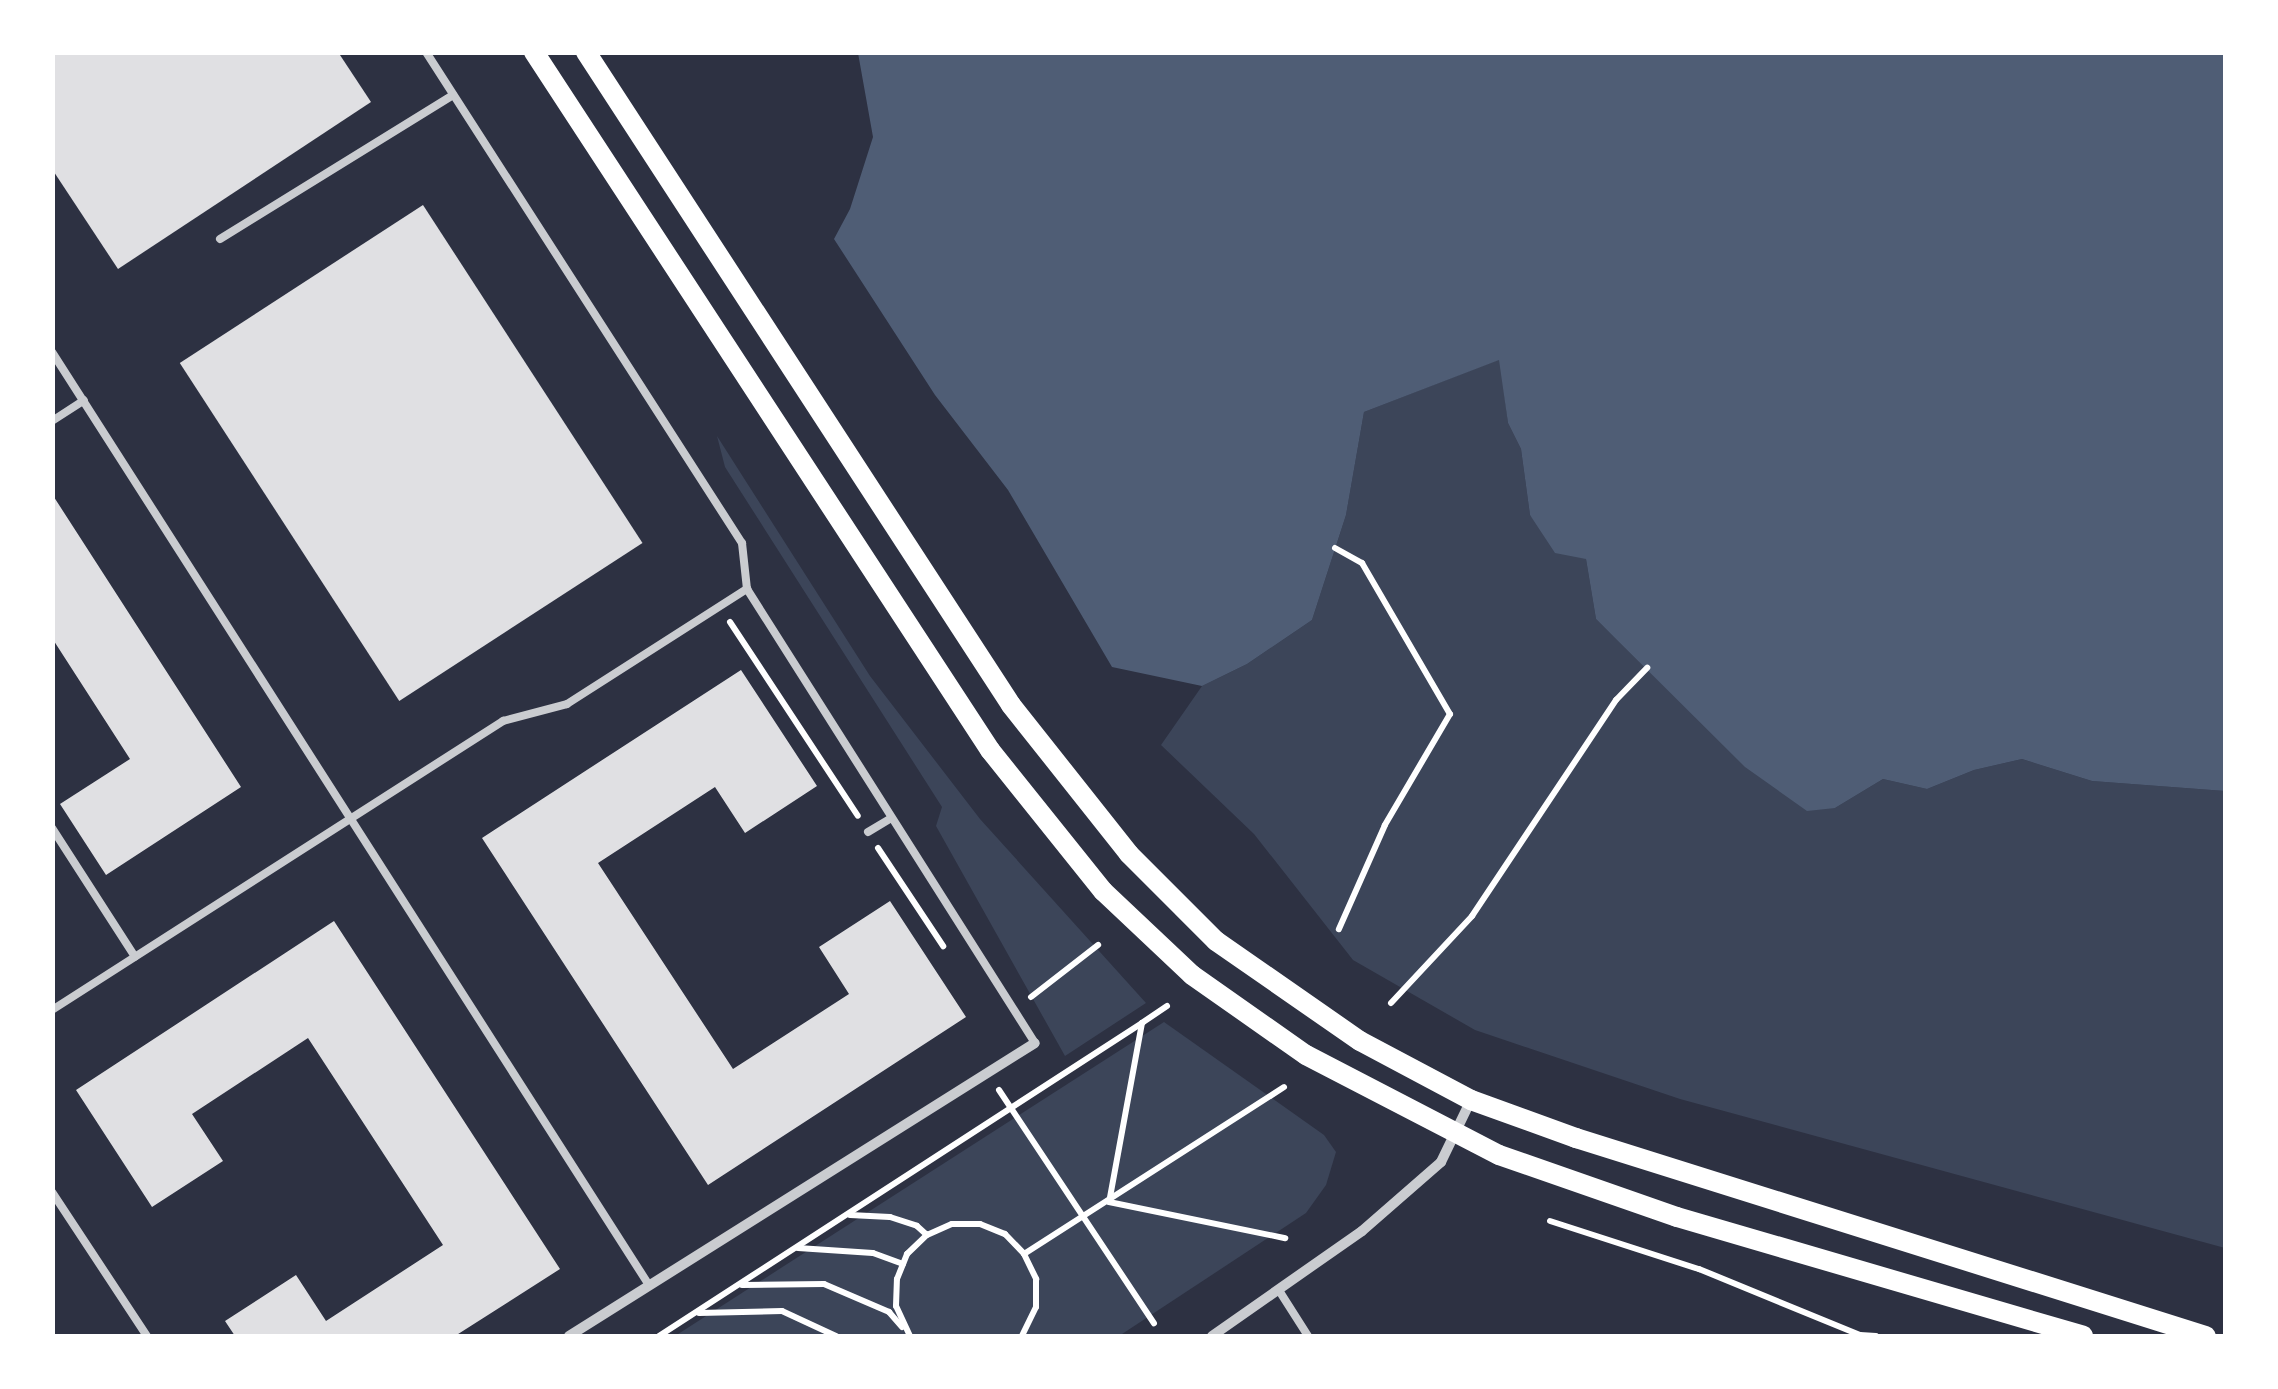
<!DOCTYPE html>
<html>
<head>
<meta charset="utf-8">
<style>
	body { margin:0 }
	#map { position:relative; width:2278px; height:1389px; overflow:hidden; background:#2d3142; font-family:Manrope,sans-serif }
	div>[style] { position:absolute }
	.green>* { inset:0; background:#3c4559 }
	.water>* { inset:0; background:#4f5d75 }
	.building>* { inset:0; background:#e0e0e3; transform-origin:0 0 }
	.path>* { height:6px; margin:-3px; padding:0 3px; transform-origin:3px; border-radius:3px; background:#fff }
	.service>* { height:8px; margin:-4px; padding:0 4px; transform-origin:4px; border-radius:4px; background:#caccd0 }
	.minor>* { height:10px; margin:-5px; padding:0 5px; transform-origin:5px; border-radius:5px; background:#caccd0 }
	.secondary>* { height:20px; margin:-10px; padding:0 10px; transform-origin:10px; border-radius:10px; background:#fff }
	span { translate:-50% -50%; white-space:nowrap; text-align:center; line-height:1.15; -webkit-text-stroke:8px #fff; paint-order:stroke }
	.frame { position:absolute; inset:0; border:55px solid #fff; pointer-events:none }
</style>
</head>
<body>
<div id="map">
	<div class="green">
		<div style="clip-path:polygon(1500px 359px,1508px 423px,1521px 449px,1530px 515px,1586px 559px,1596px 619px,1667px 687px,1835px 808px,1883px 779px,1927px 789px,1974px 770px,2022px 759px,2092px 781px,2225px 791px,2225px 1248px,1680px 1099px,1475px 1030px,1353px 960px,1254px 834px,1161px 745px,1202px 686px,1247px 664px,1312px 620px,1346px 515px,1364px 412px)"></div>
		<div style="clip-path:polygon(717px 436px,870px 676px,980px 819px,1146px 1003px,1065px 1056px,936px 826px,942px 807px,725px 467px)"></div>
		<div style="clip-path:polygon(1164px 1022px,1324px 1135px,1336px 1152px,1326px 1185px,1306px 1213px,1119px 1336px,675px 1336px)"></div>
	</div>
	<div class="water">
		<div style="clip-path:polygon(858px 53px,2225px 53px,2225px 791px,2092px 781px,2022px 759px,1974px 770px,1927px 789px,1883px 779px,1835px 808px,1807px 811px,1745px 767px,1596px 619px,1586px 559px,1555px 553px,1530px 515px,1521px 449px,1508px 423px,1499px 360px,1364px 412px,1346px 515px,1312px 620px,1247px 664px,1202px 686px,1112px 667px,1008px 490px,935px 395px,834px 239px,850px 209px,873px 137px)"></div>
	</div>
	<div class="building">
		<div style="clip-path:polygon(52px 52px,338px 52px,371px 102px,118px 269px,52px 169px)"></div>
		<div style="left:423px;top:205px;width:403px;height:290px;rotate:57deg"></div>
		<div style="clip-path:polygon(52px 494px,241px 787px,106px 875px,60px 804px,130px 759px,52px 638px)"></div>
		<div style="clip-path:polygon(741px 670px,817px 786px,745px 833px,715px 787px,598px 863px,733px 1069px,849px 994px,819px 947px,890px 901px,966px 1017px,708px 1185px,482px 838px)"></div>
		<div style="clip-path:polygon(334px 921px,560px 1269px,455px 1336px,235px 1336px,225px 1321px,296px 1275px,326px 1321px,443px 1245px,308px 1038px,192px 1114px,223px 1161px,152px 1207px,76px 1090px)"></div>
	</div>
	<div class="path">
		<div style="left:1335px;top:548px;width:31px;rotate:29deg"></div>
		<div style="left:1362px;top:563px;width:175px;rotate:59.8deg"></div>
		<div style="left:1450px;top:714px;width:129px;rotate:120.4deg"></div>
		<div style="left:1385px;top:825px;width:114px;rotate:113.9deg"></div>
		<div style="left:730px;top:622px;width:232px;rotate:56.6deg"></div>
		<div style="left:878px;top:848px;width:118px;rotate:56.4deg"></div>
		<div style="left:1031px;top:997px;width:85px;rotate:-37.8deg"></div>
		<div style="left:1391px;top:1003px;width:119px;rotate:-47deg"></div>
		<div style="left:1472px;top:916px;width:260px;rotate:-56.3deg"></div>
		<div style="left:1616px;top:700px;width:45px;rotate:-45.9deg"></div>
		<div style="left:1167px;top:1006px;width:30px;rotate:146deg"></div>
		<div style="left:1142px;top:1023px;width:182px;rotate:100.4deg"></div>
		<div style="left:1109px;top:1202px;width:180px;rotate:11.6deg"></div>
		<div style="left:999px;top:1090px;width:280px;rotate:56.4deg"></div>
		<div style="left:850px;top:1215px;width:40px;rotate:2.9deg"></div>
		<div style="left:890px;top:1217px;width:28px;rotate:18deg"></div>
		<div style="left:917px;top:1226px;width:13px;rotate:42deg"></div>
		<div style="left:1550px;top:1221px;width:157px;rotate:17.9deg"></div>
		<div style="left:1699px;top:1269px;width:174px;rotate:22.3deg"></div>
		<div style="left:1860px;top:1335px;width:16px;rotate:4deg"></div>
		<div style="left:798px;top:1248px;width:75px;rotate:3.8deg"></div>
		<div style="left:873px;top:1253px;width:32px;rotate:20deg"></div>
		<div style="left:1024px;top:1254px;width:309px;rotate:-32.7deg"></div>
		<div style="left:742px;top:1285px;width:82px;rotate:-0.7deg"></div>
		<div style="left:824px;top:1284px;width:71px;rotate:23.3deg"></div>
		<div style="left:889px;top:1312px;width:20px;rotate:49deg"></div>
		<div style="left:699px;top:1313px;width:83px;rotate:-1.4deg"></div>
		<div style="left:782px;top:1311px;width:60px;rotate:24.8deg"></div>
		<div style="left:659px;top:1336px;width:576px;rotate:-32.94deg"></div>
		<div style="left:910px;top:1336px;width:33px;rotate:-115deg"></div>
		<div style="left:896px;top:1306px;width:27px;rotate:-88deg"></div>
		<div style="left:897px;top:1279px;width:27px;rotate:-68deg"></div>
		<div style="left:907px;top:1254px;width:28px;rotate:-44deg"></div>
		<div style="left:927px;top:1235px;width:27px;rotate:-24deg"></div>
		<div style="left:952px;top:1224px;width:28px"></div>
		<div style="left:980px;top:1224px;width:27px;rotate:22deg"></div>
		<div style="left:1005px;top:1234px;width:28px;rotate:46deg"></div>
		<div style="left:1024px;top:1254px;width:28px;rotate:64deg"></div>
		<div style="left:1036px;top:1279px;width:28px;rotate:90deg"></div>
		<div style="left:1036px;top:1307px;width:32px;rotate:116deg"></div>
	</div>
	<div class="service">
		<div style="left:426px;top:52px;width:584px;rotate:57.24deg"></div>
		<div style="left:742px;top:543px;width:46px;rotate:83.8deg"></div>
		<div style="left:747px;top:589px;width:538px;rotate:57.61deg"></div>
		<div style="left:220px;top:239px;width:274px;rotate:-31.7deg"></div>
		<div style="left:52px;top:352px;width:1108px;rotate:57.39deg"></div>
		<div style="left:52px;top:421px;width:38px;rotate:-33deg"></div>
		<div style="left:52px;top:828px;width:153px;rotate:57.2deg"></div>
		<div style="left:868px;top:832px;width:27px;rotate:-31deg"></div>
		<div style="left:52px;top:1010px;width:536px;rotate:-32.65deg"></div>
		<div style="left:503px;top:721px;width:66px;rotate:-14.9deg"></div>
		<div style="left:567px;top:704px;width:214px;rotate:-32.6deg"></div>
		<div style="left:52px;top:1192px;width:173px;rotate:56.6deg"></div>
		<div style="left:1280px;top:1292px;width:52px;rotate:57.5deg"></div>
	</div>
	<div class="minor">
		<div style="left:569px;top:1336px;width:550px;rotate:-32.16deg"></div>
		<div style="left:1212px;top:1336px;width:183px;rotate:-35deg"></div>
		<div style="left:1362px;top:1231px;width:105px;rotate:-41.1deg"></div>
		<div style="left:1441px;top:1162px;width:69px;rotate:-64.2deg"></div>
	</div>
	<div class="secondary">
		<div style="left:534px;top:52px;width:834px;rotate:56.84deg"></div>
		<div style="left:990px;top:750px;width:181px;rotate:51.3deg"></div>
		<div style="left:1103px;top:891px;width:122px;rotate:43.3deg"></div>
		<div style="left:1192px;top:975px;width:139px;rotate:35.1deg"></div>
		<div style="left:1306px;top:1055px;width:217px;rotate:27.4deg"></div>
		<div style="left:1499px;top:1155px;width:188px;rotate:19.2deg"></div>
		<div style="left:1677px;top:1217px;width:423px;rotate:16.3deg"></div>
		<div style="left:586px;top:52px;width:779px;rotate:56.94deg"></div>
		<div style="left:1011px;top:705px;width:190px;rotate:51.6deg"></div>
		<div style="left:1129px;top:854px;width:123px;rotate:45deg"></div>
		<div style="left:1216px;top:941px;width:175px;rotate:34.8deg"></div>
		<div style="left:1360px;top:1041px;width:126px;rotate:28deg"></div>
		<div style="left:1471px;top:1100px;width:112px;rotate:19.9deg"></div>
		<div style="left:1576px;top:1138px;width:660px;rotate:17.45deg"></div>
	</div>
	<div class="frame"></div>
</div>
</body>
</html>
